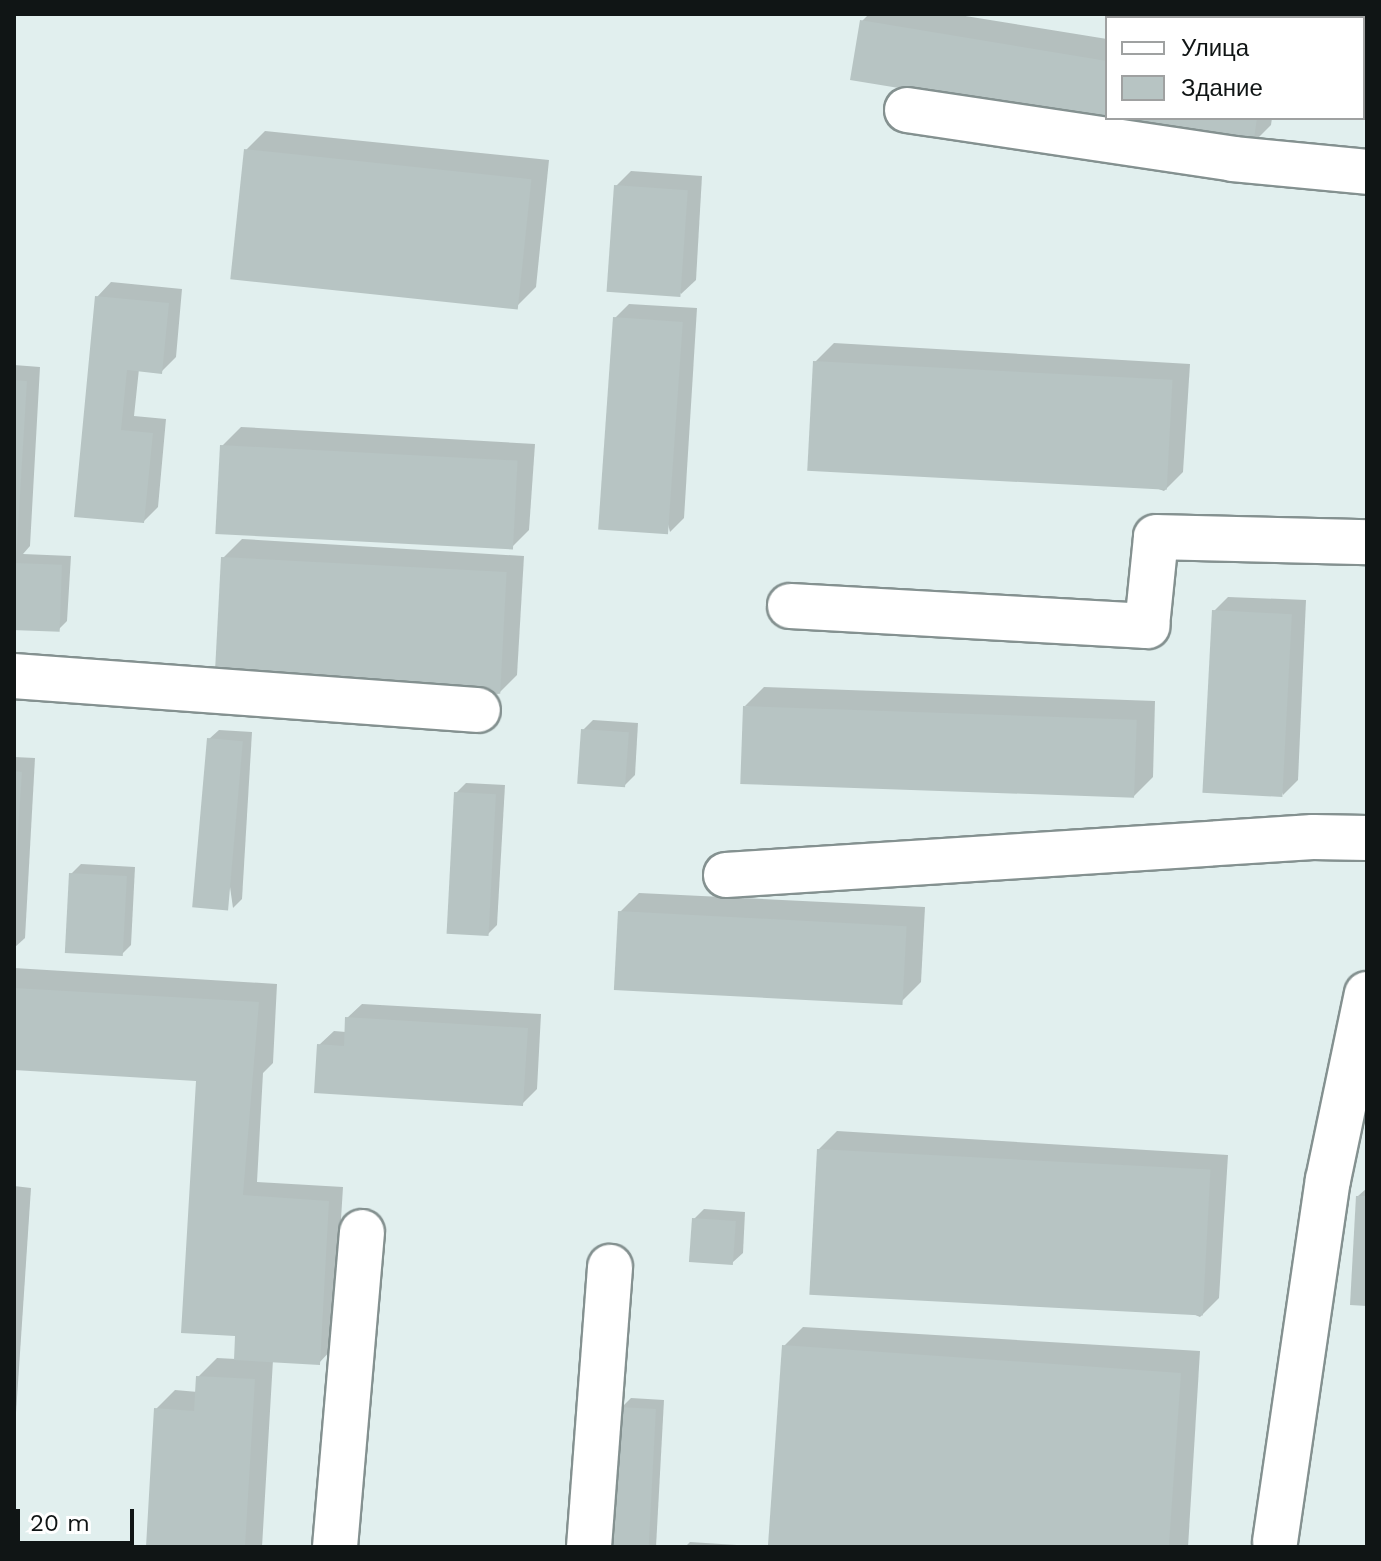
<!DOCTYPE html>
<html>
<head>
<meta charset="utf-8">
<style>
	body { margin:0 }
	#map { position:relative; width:1381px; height:1561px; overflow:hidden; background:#e1efee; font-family:"Work Sans",sans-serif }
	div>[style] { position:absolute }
	.shadow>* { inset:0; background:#0003; transform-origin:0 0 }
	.building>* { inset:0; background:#b7c4c3; transform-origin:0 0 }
	.roads { filter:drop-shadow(2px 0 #849190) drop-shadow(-2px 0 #849190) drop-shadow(0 2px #849190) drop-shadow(0 -2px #849190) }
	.minor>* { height:44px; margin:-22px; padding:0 22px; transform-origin:22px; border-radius:22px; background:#fff }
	span { translate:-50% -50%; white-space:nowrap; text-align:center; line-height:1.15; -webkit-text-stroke:7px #fff; paint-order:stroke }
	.frame { position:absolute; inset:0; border:16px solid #101515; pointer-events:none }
	.legend { position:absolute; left:1105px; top:16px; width:260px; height:104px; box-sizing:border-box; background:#fff; border:2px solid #9fa1a1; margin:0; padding:10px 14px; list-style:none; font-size:24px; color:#101515 }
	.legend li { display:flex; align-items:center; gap:16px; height:40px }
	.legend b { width:40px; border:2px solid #9fa1a1 }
	.scale { position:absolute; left:16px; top:1509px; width:118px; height:36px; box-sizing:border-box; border:4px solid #101515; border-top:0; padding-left:10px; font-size:24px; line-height:28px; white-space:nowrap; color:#101515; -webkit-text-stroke:6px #fff; paint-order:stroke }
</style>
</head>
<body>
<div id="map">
	<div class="shadow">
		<div style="clip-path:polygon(869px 14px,953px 14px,1107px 39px,1107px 118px,1272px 118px,1271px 125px,1252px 144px,852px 78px,862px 21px)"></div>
		<div style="left:1141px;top:14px;width:192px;height:4px"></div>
		<div style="left:1363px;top:18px;width:4px;height:32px;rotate:14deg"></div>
		<div style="clip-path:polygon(265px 131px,549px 160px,536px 287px,517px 306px,246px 150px)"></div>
		<div style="clip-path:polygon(631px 171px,702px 176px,696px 280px,681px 294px,616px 186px)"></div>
		<div style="clip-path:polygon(111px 282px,182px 289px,176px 357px,161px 372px,139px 369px,134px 416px,166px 419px,158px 507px,144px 521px,76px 515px,97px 297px)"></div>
		<div style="clip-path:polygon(629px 304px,697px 308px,684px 518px,670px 532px,615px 318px)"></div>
		<div style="clip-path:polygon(834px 343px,1190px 364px,1183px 472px,1164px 491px,815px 362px)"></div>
		<div style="clip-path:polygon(14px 365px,40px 367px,30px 546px,23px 554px,71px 556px,67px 621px,58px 630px,14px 628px)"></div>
		<div style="clip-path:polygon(241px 427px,535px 444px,529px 530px,510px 549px,222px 446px)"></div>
		<div style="clip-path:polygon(242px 539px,524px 556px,517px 675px,498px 694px,223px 558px)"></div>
		<div style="clip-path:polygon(1228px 597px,1306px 600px,1298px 780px,1283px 795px,1214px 611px)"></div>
		<div style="clip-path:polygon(764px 687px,1155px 701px,1153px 777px,1134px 796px,745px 706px)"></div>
		<div style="clip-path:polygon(593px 720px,638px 723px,635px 775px,625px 785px,583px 730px)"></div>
		<div style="clip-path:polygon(219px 730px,252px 732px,242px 899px,233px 908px,209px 739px)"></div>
		<div style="clip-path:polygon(14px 757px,35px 758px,25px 938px,14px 948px)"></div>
		<div style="clip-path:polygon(466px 783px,505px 785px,497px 925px,487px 935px,456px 793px)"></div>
		<div style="clip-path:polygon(81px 864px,135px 867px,131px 945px,121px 955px,71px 874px)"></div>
		<div style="clip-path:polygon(639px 893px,925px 907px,921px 982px,902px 1001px,620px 912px)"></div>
		<div style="clip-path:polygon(14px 968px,277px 984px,273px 1063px,263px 1073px,257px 1182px,343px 1187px,333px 1348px,319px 1363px,273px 1360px,262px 1547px,148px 1547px,156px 1409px,175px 1390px,198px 1392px,198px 1377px,217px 1358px,236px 1359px,237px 1335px,201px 1079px,14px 1068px)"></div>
		<div style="clip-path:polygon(362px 1004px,541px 1014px,537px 1089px,522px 1104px,319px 1045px,334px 1031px,346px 1032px,347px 1018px)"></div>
		<div style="clip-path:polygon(837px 1131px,1228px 1155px,1219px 1298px,1200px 1317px,818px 1150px)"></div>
		<div style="clip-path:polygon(14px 1186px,31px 1188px,14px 1443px)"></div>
		<div style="clip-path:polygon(1367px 1188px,1367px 1304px,1358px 1196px)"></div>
		<div style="clip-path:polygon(704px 1209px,745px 1212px,743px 1253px,733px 1262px,694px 1219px)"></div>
		<div style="clip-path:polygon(803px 1327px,1200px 1351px,1188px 1547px,772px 1547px,784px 1346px)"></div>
		<div style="clip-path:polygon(631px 1398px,664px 1400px,656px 1547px,613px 1547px,621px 1408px)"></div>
		<div style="clip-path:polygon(690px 1542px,767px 1547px,685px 1547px)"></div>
	</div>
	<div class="building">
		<div style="clip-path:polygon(1139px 14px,1256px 14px,1272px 16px,1139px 18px)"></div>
		<div style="clip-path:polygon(860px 20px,1107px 61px,1107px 118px,1257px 118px,1253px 146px,850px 80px)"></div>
		<div style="left:1363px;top:28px;width:4px;height:24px;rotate:14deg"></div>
		<div style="left:244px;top:149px;width:289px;height:131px;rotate:6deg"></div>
		<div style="left:614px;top:185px;width:74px;height:107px;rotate:4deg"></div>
		<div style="clip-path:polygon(95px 296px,169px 303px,162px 374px,127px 370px,121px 430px,153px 433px,144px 523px,74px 517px)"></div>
		<div style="left:613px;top:317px;width:70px;height:213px;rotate:4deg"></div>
		<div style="left:813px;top:361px;width:360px;height:110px;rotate:3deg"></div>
		<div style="clip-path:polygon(14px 380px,27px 381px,16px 560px,14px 560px)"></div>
		<div style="left:220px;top:445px;width:298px;height:89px;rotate:3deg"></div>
		<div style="left:221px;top:557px;width:286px;height:122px;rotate:3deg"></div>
		<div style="left:14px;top:563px;width:48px;height:67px;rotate:2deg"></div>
		<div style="left:1212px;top:610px;width:80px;height:183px;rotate:3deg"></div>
		<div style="left:743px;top:706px;width:394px;height:78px;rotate:2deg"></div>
		<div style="left:581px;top:729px;width:48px;height:55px;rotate:4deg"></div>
		<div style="left:207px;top:738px;width:36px;height:170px;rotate:5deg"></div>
		<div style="clip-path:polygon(14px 771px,22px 772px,16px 861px,14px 861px)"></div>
		<div style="left:454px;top:792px;width:42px;height:142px;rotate:3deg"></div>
		<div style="left:69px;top:873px;width:58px;height:80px;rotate:3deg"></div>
		<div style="left:618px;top:911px;width:289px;height:79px;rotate:3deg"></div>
		<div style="clip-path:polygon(14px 988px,259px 1002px,243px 1195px,329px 1201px,320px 1365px,234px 1360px,235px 1336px,181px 1333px,196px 1081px,14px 1070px)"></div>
		<div style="clip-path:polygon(345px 1017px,528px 1028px,523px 1106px,314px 1093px,317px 1044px,344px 1046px)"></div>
		<div style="left:817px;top:1149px;width:394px;height:146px;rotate:3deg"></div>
		<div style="clip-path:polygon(1356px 1196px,1367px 1196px,1367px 1306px,1350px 1305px)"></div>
		<div style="left:692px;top:1218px;width:44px;height:44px;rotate:4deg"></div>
		<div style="left:782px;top:1345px;width:400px;height:202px;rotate:4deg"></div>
		<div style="clip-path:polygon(196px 1376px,255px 1379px,245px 1547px,146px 1547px,154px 1408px,194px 1411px)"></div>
		<div style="left:619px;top:1407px;width:37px;height:140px;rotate:3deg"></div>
	</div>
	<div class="roads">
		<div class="minor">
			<div style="left:907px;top:110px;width:330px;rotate:8.5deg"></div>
			<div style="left:1233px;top:159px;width:135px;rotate:5.5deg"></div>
			<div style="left:790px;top:606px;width:358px;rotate:3.2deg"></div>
			<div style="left:1147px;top:626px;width:89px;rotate:-84.2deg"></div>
			<div style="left:1156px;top:537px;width:211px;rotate:1.4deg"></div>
			<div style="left:14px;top:676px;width:465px;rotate:4.2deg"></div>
			<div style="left:726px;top:875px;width:588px;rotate:-3.7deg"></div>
			<div style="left:1313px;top:837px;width:54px;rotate:1.1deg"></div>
			<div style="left:1275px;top:1542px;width:366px;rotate:-81.7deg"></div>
			<div style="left:1328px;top:1180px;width:190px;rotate:-78.2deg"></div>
			<div style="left:335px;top:1547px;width:316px;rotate:-85.1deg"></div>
			<div style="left:589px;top:1547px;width:281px;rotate:-85.7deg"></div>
		</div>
	</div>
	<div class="frame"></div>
	<ul class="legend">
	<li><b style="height:10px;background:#fff"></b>Улица</li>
	<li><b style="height:22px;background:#b7c4c3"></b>Здание</li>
	</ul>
	<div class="scale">20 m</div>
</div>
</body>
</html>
